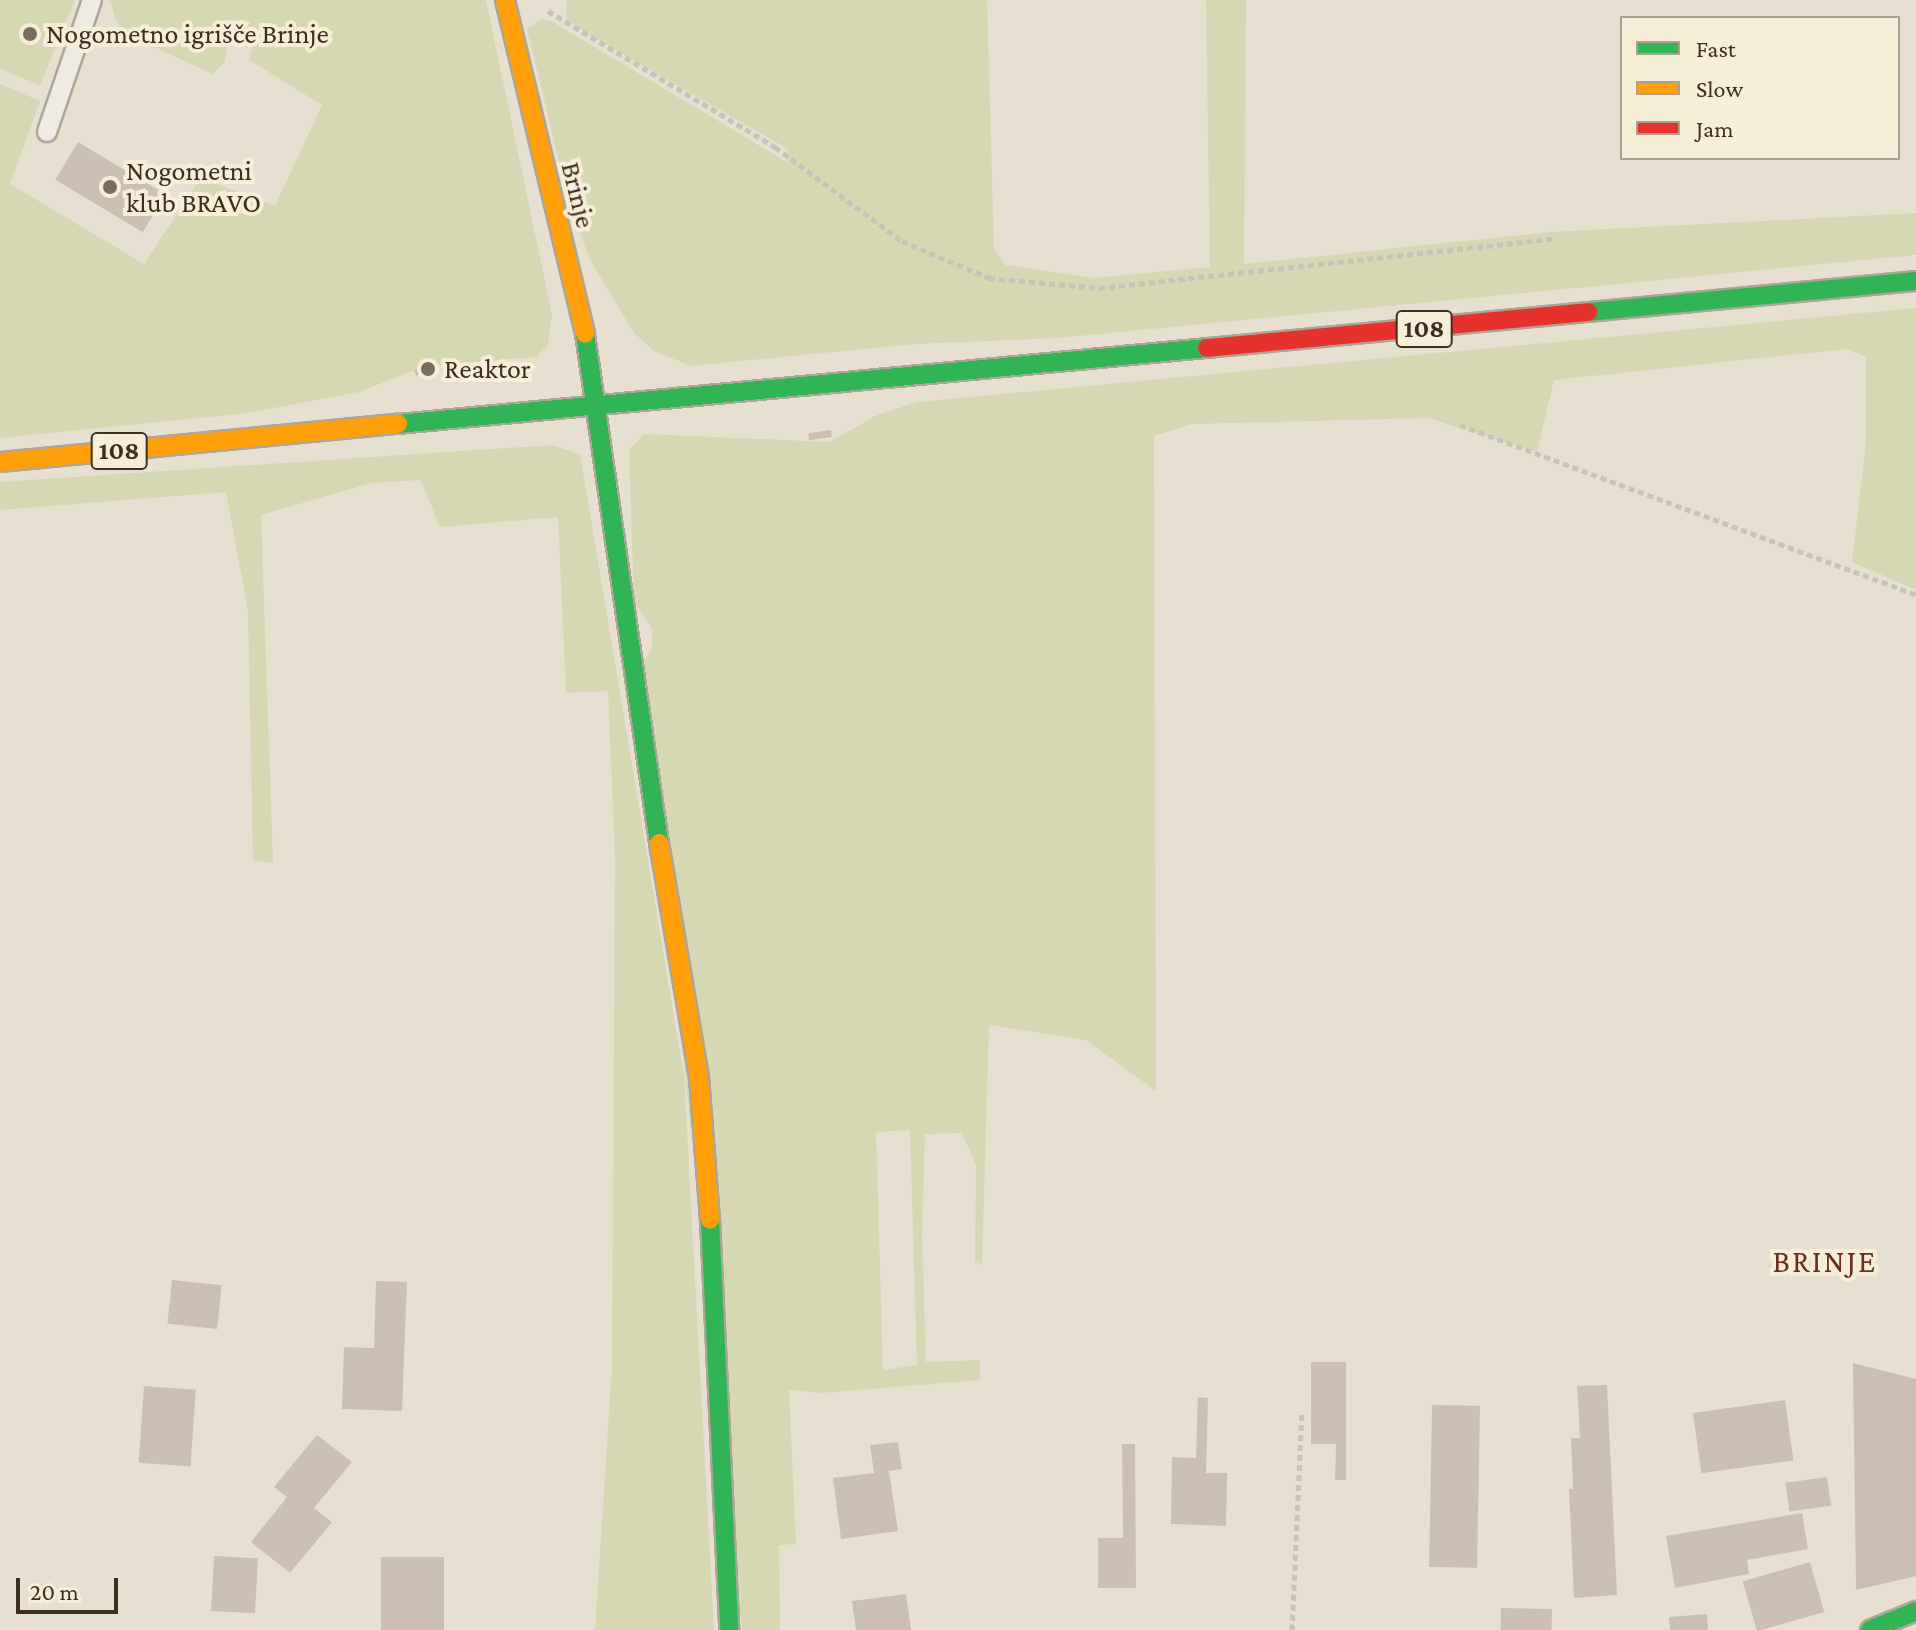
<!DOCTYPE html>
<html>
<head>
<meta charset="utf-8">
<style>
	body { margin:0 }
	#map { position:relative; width:1916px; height:1630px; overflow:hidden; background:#e7e0d1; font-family:"Crimson Pro",serif }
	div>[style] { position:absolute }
	.green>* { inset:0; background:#d6d7b3 }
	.building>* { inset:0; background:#cbbfb2; transform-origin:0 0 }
	.path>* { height:5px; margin-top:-2.5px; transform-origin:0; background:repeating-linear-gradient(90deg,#c8c2b9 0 6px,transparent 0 10px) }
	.roads { filter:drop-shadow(2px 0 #ada599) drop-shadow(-2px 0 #ada599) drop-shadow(0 2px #ada599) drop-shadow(0 -2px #ada599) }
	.lane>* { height:18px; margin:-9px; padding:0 9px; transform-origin:9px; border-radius:9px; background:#efebe3 }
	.fast>* { height:18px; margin:-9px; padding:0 9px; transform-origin:9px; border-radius:9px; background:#30b455 }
	.slow>* { height:18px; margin:-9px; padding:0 9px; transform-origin:9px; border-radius:9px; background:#ff9f0a }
	.jam>* { height:18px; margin:-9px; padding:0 9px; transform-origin:9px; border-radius:9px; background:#e5322d }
	.dots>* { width:22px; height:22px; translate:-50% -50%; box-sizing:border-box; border:4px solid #f7eed8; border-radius:50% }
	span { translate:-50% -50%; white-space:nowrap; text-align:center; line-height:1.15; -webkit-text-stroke:8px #f7eed8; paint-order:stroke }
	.shield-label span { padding:2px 6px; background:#f7eed8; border:2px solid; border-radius:6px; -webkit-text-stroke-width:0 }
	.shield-label { font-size:26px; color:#3d2e20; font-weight:700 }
	.poi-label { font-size:28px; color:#3d2e20 }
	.left { translate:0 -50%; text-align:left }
	.street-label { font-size:28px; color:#3d2e20 }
	.quarter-label { font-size:32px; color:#6b2e1e; letter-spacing:2px }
	.legend { position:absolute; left:1620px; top:16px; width:280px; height:144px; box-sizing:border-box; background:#f7eed8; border:2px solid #ada18e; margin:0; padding:10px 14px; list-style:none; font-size:24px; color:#3d2e20 }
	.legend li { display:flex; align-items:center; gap:16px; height:40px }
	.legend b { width:40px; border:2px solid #ada18e }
	.scale { position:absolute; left:16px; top:1578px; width:102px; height:36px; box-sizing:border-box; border:4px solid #3d2e20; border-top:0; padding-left:10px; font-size:24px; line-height:28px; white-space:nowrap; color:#3d2e20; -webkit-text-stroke:6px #f7eed8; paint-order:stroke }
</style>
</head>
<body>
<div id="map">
	<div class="green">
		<div style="clip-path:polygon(0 0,75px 0,40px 85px,0 69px)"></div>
		<div style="clip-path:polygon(110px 0,486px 0,552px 315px,548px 345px,536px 357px,425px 366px,359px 392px,247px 413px,0 438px,0 84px,40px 101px,10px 184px,144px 264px,201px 178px,275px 206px,322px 105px,249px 60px,255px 38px,228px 37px,225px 62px,212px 74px,127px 34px,116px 21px)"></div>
		<div style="clip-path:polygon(567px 0,987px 0,994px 248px,1005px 265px,1094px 278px,1210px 267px,1206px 0,1246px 0,1244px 264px,1550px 232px,1916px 213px,1916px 255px,1058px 338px,914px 344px,691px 366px,654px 351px,634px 333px,592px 263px,572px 214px,527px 29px,541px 19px,551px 21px,787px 162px,788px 149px,583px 31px,566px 19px)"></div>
		<div style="clip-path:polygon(evenodd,1916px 308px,1916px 590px,1852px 562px,1866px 443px,1866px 357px,1846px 349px,1554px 380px,1537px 452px,1428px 418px,1192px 424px,1154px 436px,1156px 1091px,1086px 1040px,989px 1025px,982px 1266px,975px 1261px,976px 1165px,962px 1133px,925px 1134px,922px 1233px,926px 1362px,980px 1360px,980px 1380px,821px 1393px,789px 1390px,796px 1544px,779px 1545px,780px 1630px,742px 1630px,643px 664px,652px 648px,652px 628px,634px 602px,629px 450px,644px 434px,830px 442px,875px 416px,917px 402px,1916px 308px,910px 1130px,917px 1365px,883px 1370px,876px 1132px,910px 1130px)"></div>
		<div style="clip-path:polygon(552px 445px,580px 454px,684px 1076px,714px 1630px,595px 1630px,612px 1367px,615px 857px,608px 691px,566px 693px,558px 517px,440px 527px,421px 480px,371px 483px,261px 515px,273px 863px,253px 860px,248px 611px,226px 492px,0 510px,0 482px)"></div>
	</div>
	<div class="building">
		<div style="left:78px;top:142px;width:102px;height:44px;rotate:31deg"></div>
		<div style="left:436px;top:363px;width:6px;height:23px;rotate:72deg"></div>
		<div style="left:831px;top:430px;width:7px;height:23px;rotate:82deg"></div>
		<div style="left:172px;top:1280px;width:50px;height:44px;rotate:6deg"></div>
		<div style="clip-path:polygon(376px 1281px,407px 1282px,402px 1411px,342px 1409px,344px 1347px,374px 1348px)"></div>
		<div style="clip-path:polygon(1311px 1362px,1346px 1362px,1346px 1480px,1335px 1480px,1336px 1444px,1311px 1444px)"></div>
		<div style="clip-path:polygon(1853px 1363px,1916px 1379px,1916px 1576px,1856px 1590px)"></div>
		<div style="clip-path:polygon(1607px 1385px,1617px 1595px,1574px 1598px,1569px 1489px,1573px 1489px,1571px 1438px,1580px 1438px,1577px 1386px)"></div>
		<div style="left:144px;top:1386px;width:52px;height:77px;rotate:4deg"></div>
		<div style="clip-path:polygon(1198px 1397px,1208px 1398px,1206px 1473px,1227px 1473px,1226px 1526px,1171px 1524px,1172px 1457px,1196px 1458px)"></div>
		<div style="left:1785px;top:1400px;width:61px;height:93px;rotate:82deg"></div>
		<div style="left:1432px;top:1405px;width:48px;height:162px;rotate:1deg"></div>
		<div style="clip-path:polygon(317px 1435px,352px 1462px,314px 1508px,332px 1522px,290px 1573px,251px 1542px,287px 1497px,274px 1487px)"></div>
		<div style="clip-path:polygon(898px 1442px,902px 1469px,889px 1471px,898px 1531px,841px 1539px,833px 1478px,874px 1473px,870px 1445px)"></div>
		<div style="clip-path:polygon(1122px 1444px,1135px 1444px,1136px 1588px,1098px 1588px,1098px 1538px,1123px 1538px)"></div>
		<div style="left:1827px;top:1477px;width:29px;height:42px;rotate:82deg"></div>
		<div style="clip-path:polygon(1802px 1513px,1808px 1549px,1747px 1560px,1749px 1574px,1675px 1588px,1666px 1536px)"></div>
		<div style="left:214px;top:1556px;width:44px;height:55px;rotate:3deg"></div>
		<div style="left:381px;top:1557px;width:63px;height:73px"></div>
		<div style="left:1810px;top:1562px;width:52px;height:70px;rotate:74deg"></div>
		<div style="clip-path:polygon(906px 1594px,911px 1630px,856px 1630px,852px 1601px)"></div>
		<div style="left:1501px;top:1608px;width:51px;height:22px;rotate:1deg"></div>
		<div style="clip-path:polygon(1707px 1614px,1708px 1630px,1670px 1630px,1669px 1617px)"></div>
	</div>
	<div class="path">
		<div style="left:548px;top:11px;width:265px;rotate:30.9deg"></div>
		<div style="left:775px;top:147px;width:158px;rotate:36.5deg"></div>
		<div style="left:902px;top:241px;width:95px;rotate:23deg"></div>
		<div style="left:989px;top:278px;width:110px;rotate:5.2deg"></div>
		<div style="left:1099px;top:288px;width:456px;rotate:-6.2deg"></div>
		<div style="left:1460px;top:425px;width:487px;rotate:20.4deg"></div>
		<div style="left:1292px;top:1630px;width:217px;rotate:-87.4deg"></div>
	</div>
	<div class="roads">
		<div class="lane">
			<div style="left:47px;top:132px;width:139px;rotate:-71.2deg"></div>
		</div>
		<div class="fast">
			<div style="left:1588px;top:312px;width:329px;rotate:-5.4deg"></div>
			<div style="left:585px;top:334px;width:514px;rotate:81.73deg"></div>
			<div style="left:398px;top:424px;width:813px;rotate:-5.37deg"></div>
			<div style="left:710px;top:1220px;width:410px;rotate:87.3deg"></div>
			<div style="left:1870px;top:1630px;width:50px;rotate:-22.4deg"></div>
		</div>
		<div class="slow">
			<div style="left:505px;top:0;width:343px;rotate:76.5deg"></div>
			<div style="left:0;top:462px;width:400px;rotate:-5.5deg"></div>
			<div style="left:659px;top:843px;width:237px;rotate:80.3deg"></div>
			<div style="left:699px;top:1077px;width:143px;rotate:85.6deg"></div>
		</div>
		<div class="jam">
			<div style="left:1207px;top:348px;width:383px;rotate:-5.4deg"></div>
		</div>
	</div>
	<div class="dots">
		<div style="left:30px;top:34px;background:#786c5e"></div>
		<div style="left:110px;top:187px;background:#786c5e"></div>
		<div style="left:428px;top:369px;background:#786c5e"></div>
	</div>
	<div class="shield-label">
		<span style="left:1424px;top:329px">108</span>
		<span style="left:119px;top:451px">108</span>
	</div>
	<div class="poi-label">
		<span class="left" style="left:46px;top:34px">Nogometno igrišče Brinje</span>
		<span class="left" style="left:126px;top:187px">Nogometni<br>klub BRAVO</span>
		<span class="left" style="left:444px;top:369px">Reaktor</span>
	</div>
	<div class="street-label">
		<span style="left:578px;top:195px;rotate:76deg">Brinje</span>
	</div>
	<div class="quarter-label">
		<span style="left:1825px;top:1261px">BRINJE</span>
	</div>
	<ul class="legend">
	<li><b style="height:10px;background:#30b455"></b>Fast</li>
	<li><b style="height:10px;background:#ff9f0a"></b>Slow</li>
	<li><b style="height:10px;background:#e5322d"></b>Jam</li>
	</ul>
	<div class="scale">20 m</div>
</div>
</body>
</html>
